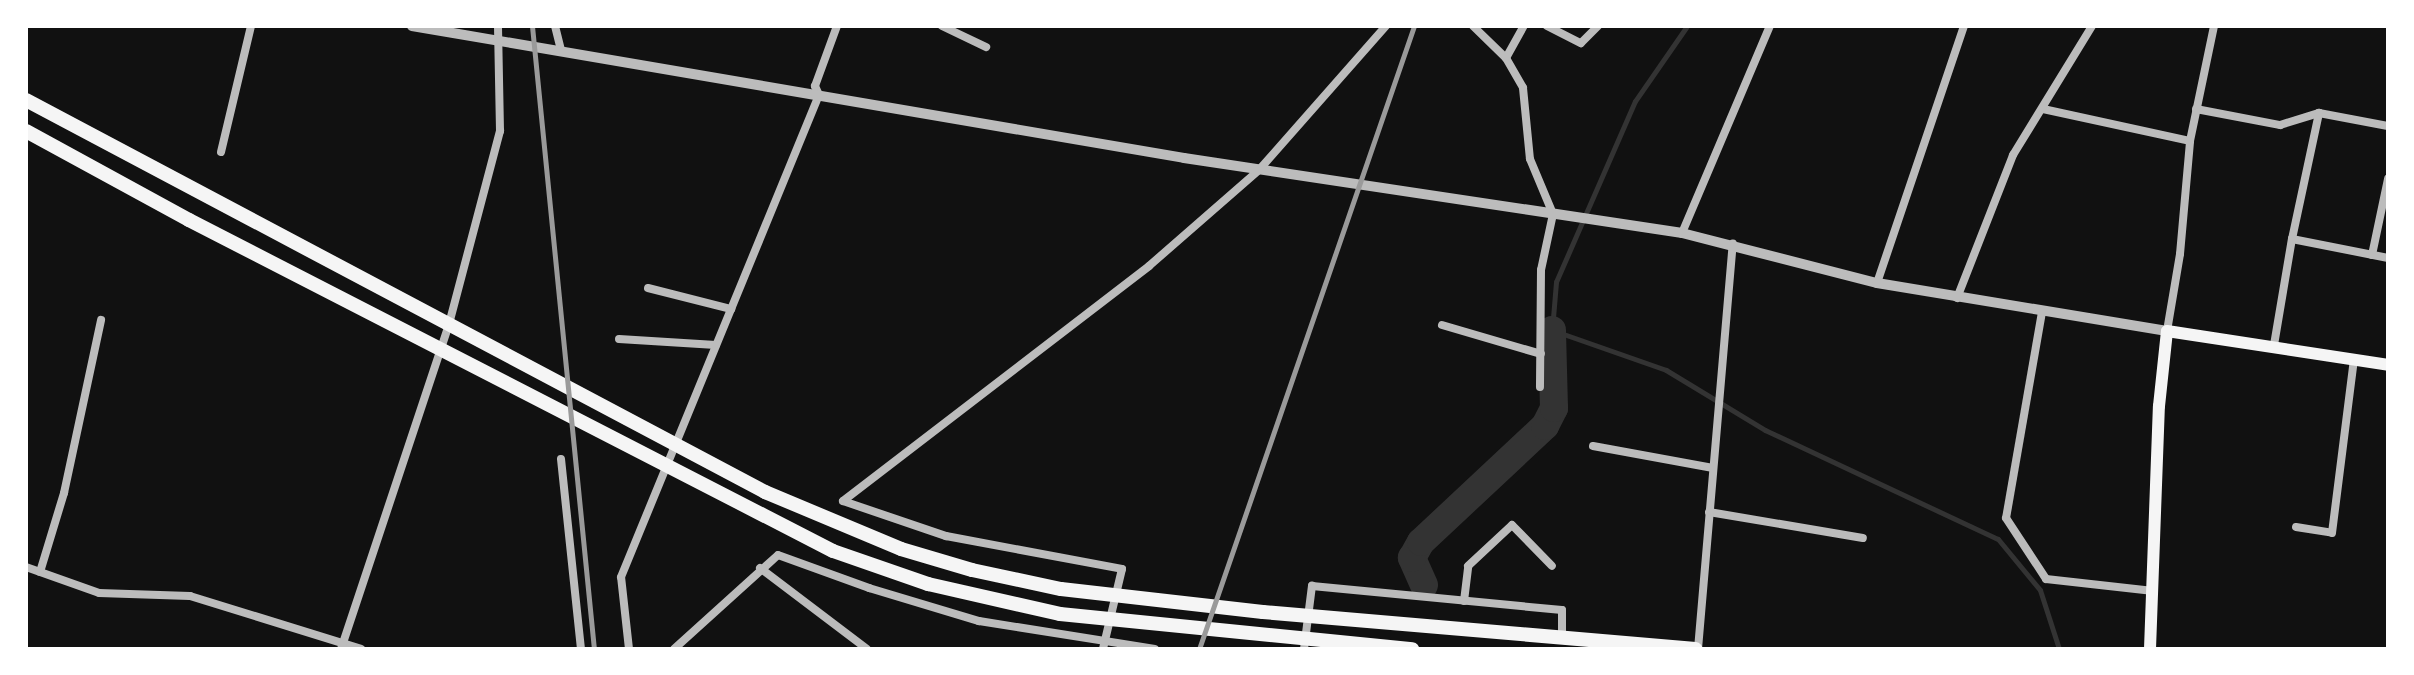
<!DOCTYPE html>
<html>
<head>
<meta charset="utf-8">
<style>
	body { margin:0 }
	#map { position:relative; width:2414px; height:675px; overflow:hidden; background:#111; font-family:Inter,sans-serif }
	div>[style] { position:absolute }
	.stream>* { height:5px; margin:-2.5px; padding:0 2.5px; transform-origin:2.5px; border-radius:2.5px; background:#333 }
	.river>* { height:28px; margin:-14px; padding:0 14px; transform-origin:14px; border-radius:14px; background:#333 }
	.minor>* { height:8px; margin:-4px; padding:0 4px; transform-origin:4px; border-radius:4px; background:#bcbcbc }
	.tertiary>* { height:10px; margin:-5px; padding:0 5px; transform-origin:5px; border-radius:5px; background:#bcbcbc }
	.secondary>* { height:12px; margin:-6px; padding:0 6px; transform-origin:6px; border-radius:6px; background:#f5f5f5 }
	.trunk>* { height:14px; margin:-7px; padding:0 7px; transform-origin:7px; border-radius:7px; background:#f5f5f5 }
	.rail>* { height:5px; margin:-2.5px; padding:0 2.5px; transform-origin:2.5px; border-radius:2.5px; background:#9a9a9a }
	span { translate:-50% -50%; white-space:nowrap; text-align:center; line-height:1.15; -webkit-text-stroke:6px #fff; paint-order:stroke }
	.frame { position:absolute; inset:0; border:28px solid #fff; pointer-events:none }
</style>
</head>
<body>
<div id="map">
	<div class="stream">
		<div style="left:1687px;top:26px;width:91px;rotate:124.7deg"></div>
		<div style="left:1635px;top:101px;width:197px;rotate:113.6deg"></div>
		<div style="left:1556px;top:282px;width:48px;rotate:94.8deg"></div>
		<div style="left:1552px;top:330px;width:121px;rotate:19.3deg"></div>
		<div style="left:1666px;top:370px;width:116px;rotate:31.2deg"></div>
		<div style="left:1765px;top:430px;width:257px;rotate:25.1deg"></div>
		<div style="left:1998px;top:539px;width:66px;rotate:50.5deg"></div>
		<div style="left:2040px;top:590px;width:62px;rotate:72.1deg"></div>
	</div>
	<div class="river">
		<div style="left:1424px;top:585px;width:30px;rotate:-114deg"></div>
		<div style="left:1412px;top:558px;width:18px;rotate:-61deg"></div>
		<div style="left:1421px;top:542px;width:170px;rotate:-43.1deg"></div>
		<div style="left:1545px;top:426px;width:20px;rotate:-63deg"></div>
		<div style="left:1554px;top:408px;width:78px;rotate:-91.5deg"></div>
	</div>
	<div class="minor">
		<div style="left:555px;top:26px;width:25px;rotate:76deg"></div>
		<div style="left:942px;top:26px;width:49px;rotate:25.5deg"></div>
		<div style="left:1473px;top:26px;width:46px;rotate:44.1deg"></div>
		<div style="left:1506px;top:58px;width:34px;rotate:60deg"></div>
		<div style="left:1523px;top:88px;width:71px;rotate:84.4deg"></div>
		<div style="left:1530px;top:159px;width:60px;rotate:67.3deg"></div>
		<div style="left:1553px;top:214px;width:57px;rotate:102.1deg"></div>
		<div style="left:1541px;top:270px;width:117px;rotate:90.5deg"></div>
		<div style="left:1547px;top:26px;width:38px;rotate:27deg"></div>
		<div style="left:1581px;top:43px;width:24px;rotate:-45deg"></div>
		<div style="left:1506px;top:58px;width:37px;rotate:-61deg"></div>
		<div style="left:2043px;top:109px;width:150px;rotate:12.3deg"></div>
		<div style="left:2196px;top:109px;width:86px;rotate:10.8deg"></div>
		<div style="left:2280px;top:125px;width:41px;rotate:-17.1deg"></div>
		<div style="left:2319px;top:113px;width:70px;rotate:10.7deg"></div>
		<div style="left:221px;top:152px;width:130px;rotate:-76.6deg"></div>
		<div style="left:1682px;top:233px;width:225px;rotate:-67deg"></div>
		<div style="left:2292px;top:239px;width:129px;rotate:-77.9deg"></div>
		<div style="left:2372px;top:255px;width:78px;rotate:-78.1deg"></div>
		<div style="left:1877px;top:283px;width:271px;rotate:-71.3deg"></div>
		<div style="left:648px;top:288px;width:86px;rotate:14.2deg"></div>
		<div style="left:1957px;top:298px;width:154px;rotate:-68.6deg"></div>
		<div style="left:2013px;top:155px;width:151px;rotate:-58.5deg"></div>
		<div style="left:2042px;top:312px;width:209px;rotate:99.9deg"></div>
		<div style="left:2006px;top:518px;width:73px;rotate:56.7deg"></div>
		<div style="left:2046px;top:579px;width:108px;rotate:6.4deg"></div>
		<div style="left:1442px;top:325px;width:103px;rotate:16.3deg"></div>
		<div style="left:2167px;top:331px;width:78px;rotate:-80.4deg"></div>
		<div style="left:2180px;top:254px;width:113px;rotate:-84.9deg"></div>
		<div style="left:2190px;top:141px;width:117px;rotate:-78.2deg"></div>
		<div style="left:619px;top:339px;width:97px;rotate:3.5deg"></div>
		<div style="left:2274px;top:345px;width:108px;rotate:-80.4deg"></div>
		<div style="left:2292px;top:239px;width:98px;rotate:11.2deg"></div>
		<div style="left:1593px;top:446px;width:122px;rotate:10.4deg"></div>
		<div style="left:561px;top:459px;width:191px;rotate:84deg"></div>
		<div style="left:843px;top:501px;width:386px;rotate:-37.5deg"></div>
		<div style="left:1149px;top:266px;width:146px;rotate:-41.1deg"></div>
		<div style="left:1259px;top:170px;width:192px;rotate:-48.6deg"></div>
		<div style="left:843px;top:501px;width:109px;rotate:18.8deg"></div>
		<div style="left:946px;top:536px;width:179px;rotate:10.6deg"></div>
		<div style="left:1122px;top:569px;width:82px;rotate:103.4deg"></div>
		<div style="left:1709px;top:512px;width:156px;rotate:9.6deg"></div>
		<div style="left:2296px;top:527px;width:36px;rotate:9deg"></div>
		<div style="left:2332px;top:533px;width:175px;rotate:-82.8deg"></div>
		<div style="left:26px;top:567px;width:77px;rotate:19.6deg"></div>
		<div style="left:99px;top:593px;width:91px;rotate:1.9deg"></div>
		<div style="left:190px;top:596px;width:179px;rotate:17.2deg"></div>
		<div style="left:760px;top:568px;width:134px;rotate:37.1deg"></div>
		<div style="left:40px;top:572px;width:83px;rotate:-73.1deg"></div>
		<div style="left:64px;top:493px;width:177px;rotate:-77.9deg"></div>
		<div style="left:1464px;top:601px;width:35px;rotate:-83deg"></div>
		<div style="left:1468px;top:566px;width:60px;rotate:-43deg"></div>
		<div style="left:1512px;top:525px;width:57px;rotate:45.7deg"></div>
		<div style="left:341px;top:649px;width:342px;rotate:-71.6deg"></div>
		<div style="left:449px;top:324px;width:200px;rotate:-75.2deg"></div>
		<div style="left:500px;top:131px;width:105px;rotate:-91.1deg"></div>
		<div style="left:629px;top:649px;width:72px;rotate:-96.3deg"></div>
		<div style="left:621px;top:577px;width:521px;rotate:-67.67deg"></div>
		<div style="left:819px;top:95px;width:10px;rotate:-114deg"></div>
		<div style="left:815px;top:86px;width:64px;rotate:-69.9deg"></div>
		<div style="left:674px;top:649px;width:140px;rotate:-42.1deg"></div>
		<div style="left:778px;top:555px;width:97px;rotate:19.9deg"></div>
		<div style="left:869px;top:588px;width:115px;rotate:16.7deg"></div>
		<div style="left:979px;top:621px;width:178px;rotate:9deg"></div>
		<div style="left:1304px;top:649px;width:64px;rotate:-82.8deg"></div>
		<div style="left:1312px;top:586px;width:251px;rotate:5.5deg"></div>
		<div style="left:1562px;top:610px;width:28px;rotate:90deg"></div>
		<div style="left:1698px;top:649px;width:407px;rotate:-85.1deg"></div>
	</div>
	<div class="tertiary">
		<div style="left:412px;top:26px;width:783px;rotate:9.7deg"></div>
		<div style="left:1184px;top:158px;width:504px;rotate:8.56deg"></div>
		<div style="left:1682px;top:233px;width:201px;rotate:14.4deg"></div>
		<div style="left:1877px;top:283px;width:294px;rotate:9.4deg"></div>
	</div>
	<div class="secondary">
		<div style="left:2150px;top:649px;width:243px;rotate:-87.9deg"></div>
		<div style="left:2159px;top:406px;width:75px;rotate:-83.9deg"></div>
		<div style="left:2167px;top:331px;width:224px;rotate:8.7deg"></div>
	</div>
	<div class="trunk">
		<div style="left:26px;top:100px;width:837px;rotate:27.94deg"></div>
		<div style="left:765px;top:492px;width:147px;rotate:22.7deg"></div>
		<div style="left:901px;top:549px;width:74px;rotate:16.5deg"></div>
		<div style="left:972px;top:570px;width:91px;rotate:12.1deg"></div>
		<div style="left:1061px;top:589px;width:203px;rotate:6.5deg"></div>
		<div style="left:1263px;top:612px;width:434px;rotate:4.9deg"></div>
		<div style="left:26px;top:131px;width:186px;rotate:28.6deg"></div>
		<div style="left:189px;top:220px;width:724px;rotate:27.2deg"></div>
		<div style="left:833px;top:551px;width:101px;rotate:19.2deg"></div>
		<div style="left:928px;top:584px;width:135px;rotate:12.8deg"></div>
		<div style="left:1060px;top:614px;width:354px;rotate:5.7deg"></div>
	</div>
	<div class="rail">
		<div style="left:532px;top:26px;width:626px;rotate:84.32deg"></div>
		<div style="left:1199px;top:649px;width:659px;rotate:-70.96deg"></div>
	</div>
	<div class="frame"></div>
</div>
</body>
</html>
